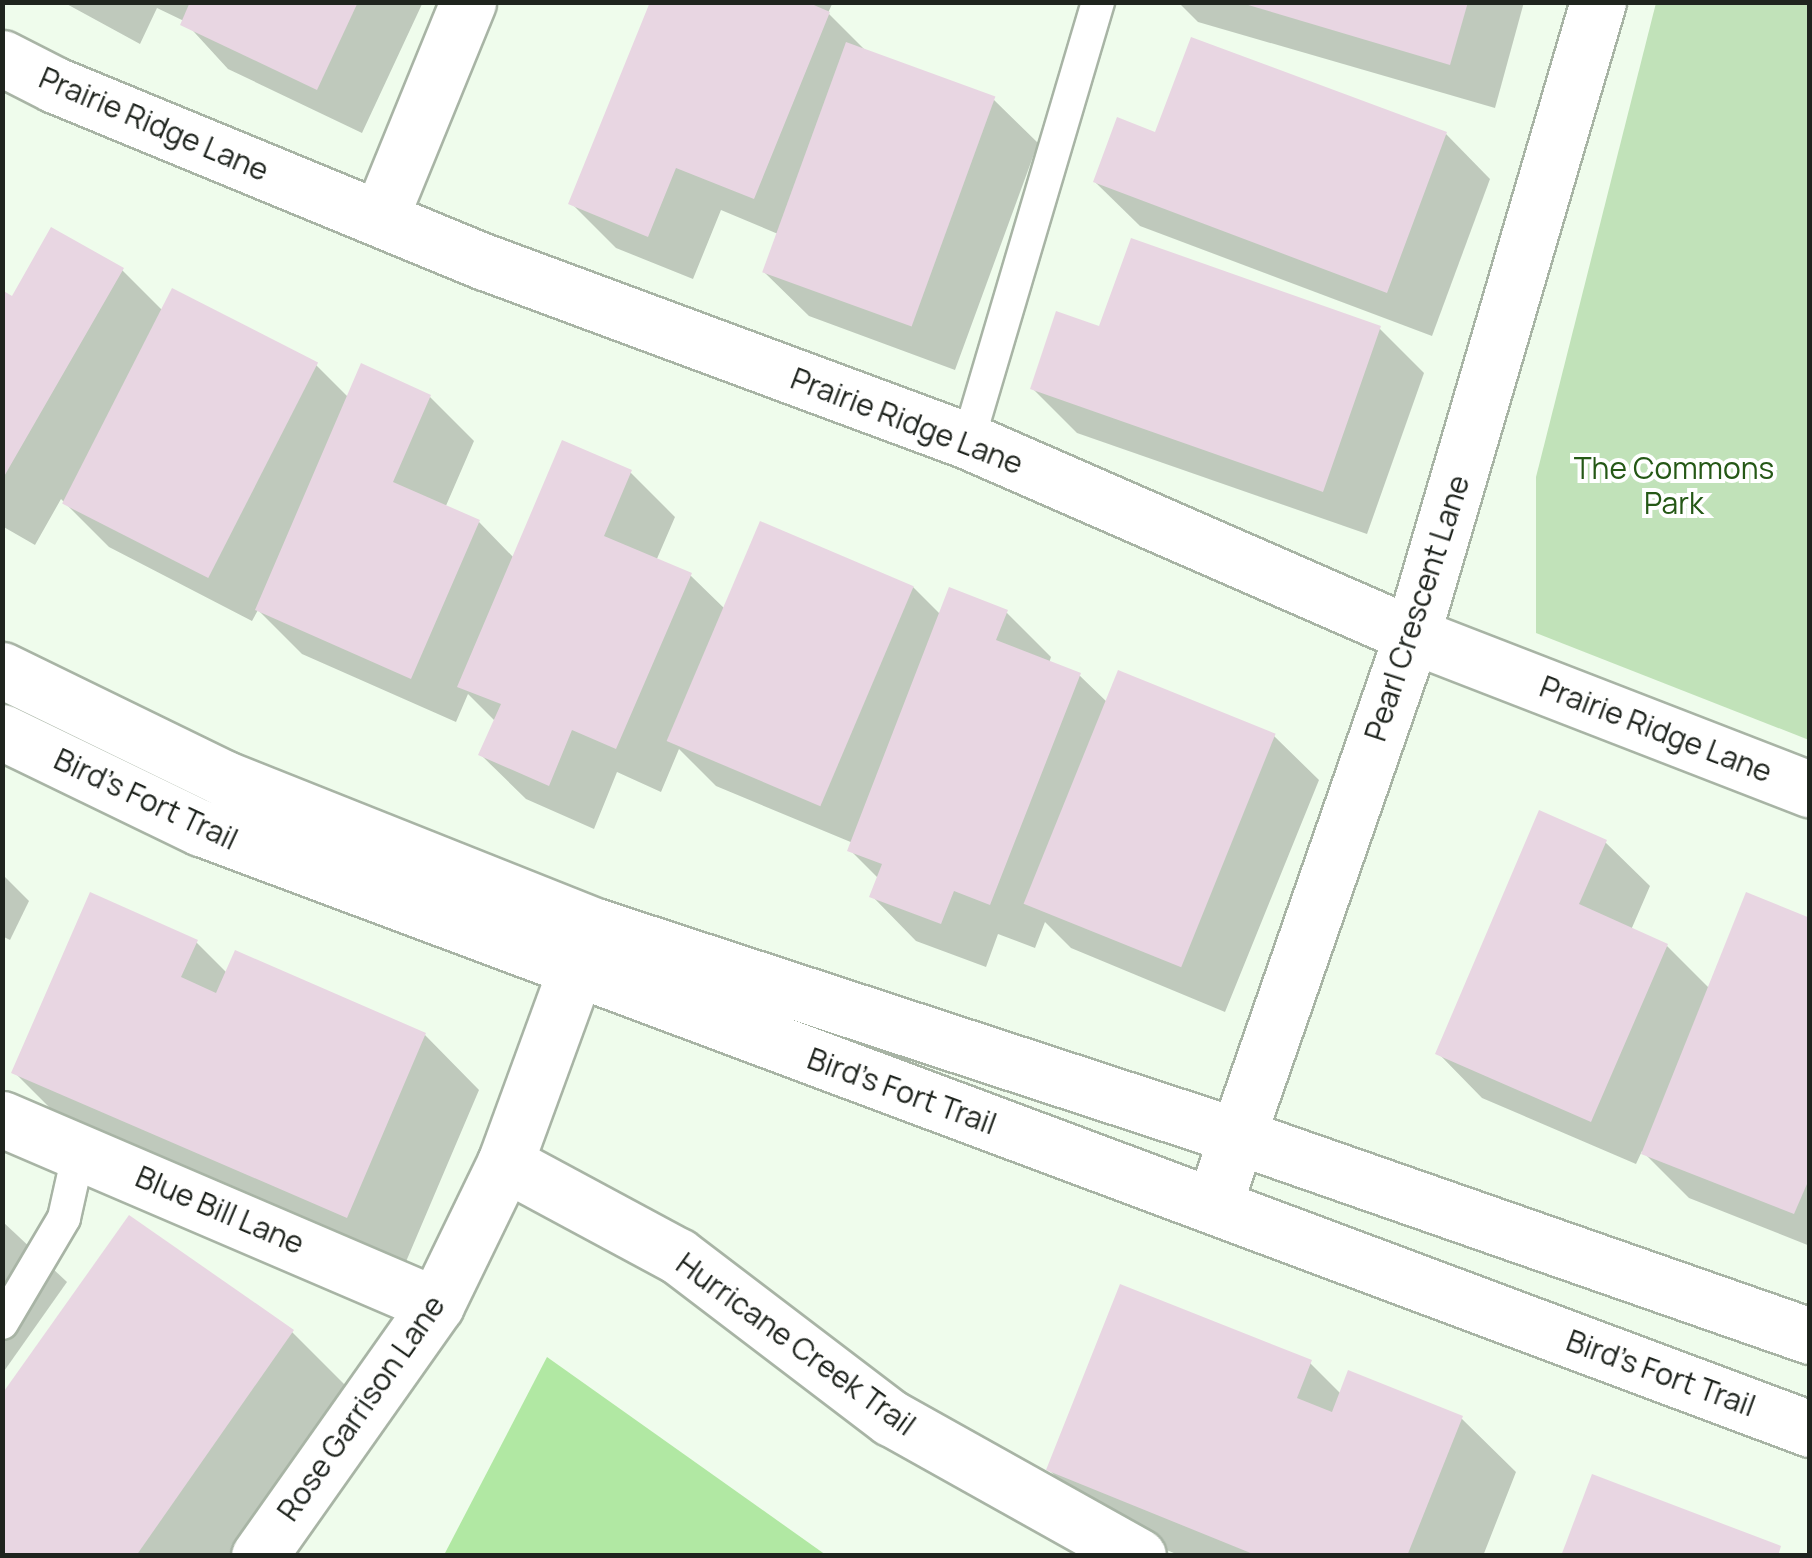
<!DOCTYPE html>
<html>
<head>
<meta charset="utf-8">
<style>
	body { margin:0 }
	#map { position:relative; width:1812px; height:1558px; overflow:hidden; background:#effcec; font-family:Manrope,sans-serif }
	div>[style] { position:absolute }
	.green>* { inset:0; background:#c1e2b9 }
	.water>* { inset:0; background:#b1e8a3 }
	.shadow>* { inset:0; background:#0003 }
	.building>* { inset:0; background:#e8d6e2; transform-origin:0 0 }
	.roads { filter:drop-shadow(2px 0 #a8b4a5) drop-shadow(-2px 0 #a8b4a5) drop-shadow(0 2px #a8b4a5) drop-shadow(0 -2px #a8b4a5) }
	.lane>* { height:32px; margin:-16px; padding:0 16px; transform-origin:16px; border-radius:16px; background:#fff }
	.street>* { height:55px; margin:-27.5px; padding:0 27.5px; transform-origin:27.5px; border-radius:27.5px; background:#fff }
	.secondary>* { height:55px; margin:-27.5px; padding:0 27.5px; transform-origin:27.5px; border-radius:27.5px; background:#fff }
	span { translate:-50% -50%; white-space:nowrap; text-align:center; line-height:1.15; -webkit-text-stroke:8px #fff; paint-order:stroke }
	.street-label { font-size:30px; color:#1f241e }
	.park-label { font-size:30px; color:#255816 }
	.frame { position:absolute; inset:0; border:5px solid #1f241e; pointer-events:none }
</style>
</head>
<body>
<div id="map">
	<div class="green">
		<div style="clip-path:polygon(1656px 3px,1809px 3px,1809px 740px,1536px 633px,1536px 477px)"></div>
	</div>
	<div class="water">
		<div style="clip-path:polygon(547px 1357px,826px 1555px,444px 1555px)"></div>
	</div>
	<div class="shadow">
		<div style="clip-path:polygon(63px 2px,423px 2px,362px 133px,228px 69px,184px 21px,157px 8px,140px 44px)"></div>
		<div style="clip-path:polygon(653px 2px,833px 2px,828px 13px,867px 52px,993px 99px,1038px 143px,955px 370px,809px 316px,764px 272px,778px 234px,721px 210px,693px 279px,616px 248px,571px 203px)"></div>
		<div style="clip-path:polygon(1178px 2px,1524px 2px,1495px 108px,1198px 22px)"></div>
		<div style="clip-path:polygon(1446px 134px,1490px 179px,1432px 336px,1140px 226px,1095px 182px,1156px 135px)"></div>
		<div style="clip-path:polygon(122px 270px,163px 311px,316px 365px,349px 398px,430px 397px,474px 441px,445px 508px,479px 522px,514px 558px,630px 472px,675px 517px,656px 561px,690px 575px,726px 610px,762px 524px,913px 587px,941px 615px,1007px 613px,1051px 657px,1049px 663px,1079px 675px,1108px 703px,1274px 736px,1319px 780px,1225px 1012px,1071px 948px,1045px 922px,1035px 948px,998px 934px,986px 967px,916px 941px,872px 896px,879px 879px,850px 850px,853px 843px,716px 786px,679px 749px,661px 792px,617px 772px,594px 829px,526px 799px,481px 755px,496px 722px,468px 694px,456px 722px,302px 654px,258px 610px,252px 621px,109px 547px,61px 499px,35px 545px,2px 526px,2px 293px,13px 299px)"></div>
		<div style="clip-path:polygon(1380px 329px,1424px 373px,1367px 534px,1077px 433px,1033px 389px,1101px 330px)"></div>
		<div style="clip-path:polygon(1605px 842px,1650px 886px,1631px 930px,1667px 946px,1710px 989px,1810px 921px,1810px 1246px,1689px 1198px,1642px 1151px,1636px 1164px,1482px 1098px,1438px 1053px)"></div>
		<div style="clip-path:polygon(2px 874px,29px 901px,10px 940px,2px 936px)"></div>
		<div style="clip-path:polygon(196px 942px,228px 974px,425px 1035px,479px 1090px,402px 1271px,69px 1127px,14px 1072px)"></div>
		<div style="clip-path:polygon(2px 1221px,67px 1282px,2px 1374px)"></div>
		<div style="clip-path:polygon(292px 1332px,347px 1387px,229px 1556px,2px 1556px)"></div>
		<div style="clip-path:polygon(1310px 1363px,1341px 1394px,1461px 1418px,1516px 1472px,1483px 1556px,1181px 1556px,1104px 1524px,1049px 1470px)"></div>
	</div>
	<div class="building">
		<div style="clip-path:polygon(190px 2px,358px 2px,317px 90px,180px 25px)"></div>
		<div style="clip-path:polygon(650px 2px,807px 2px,830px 12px,754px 199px,676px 168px,648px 237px,568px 204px)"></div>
		<div style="clip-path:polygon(1238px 2px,1468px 2px,1450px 65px)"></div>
		<div style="clip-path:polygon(1191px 37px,1447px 132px,1387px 293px,1093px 182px,1117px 117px,1155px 132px)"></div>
		<div style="left:846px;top:42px;width:159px;height:245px;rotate:20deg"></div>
		<div style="clip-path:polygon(51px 227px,124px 268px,2px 480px,2px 290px,12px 296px)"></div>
		<div style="clip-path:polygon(1131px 238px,1381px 326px,1323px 492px,1030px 389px,1056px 311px,1099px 326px)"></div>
		<div style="left:172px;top:288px;width:164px;height:242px;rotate:27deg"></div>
		<div style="clip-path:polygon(361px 363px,431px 395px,393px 482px,480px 520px,411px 679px,255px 610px)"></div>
		<div style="clip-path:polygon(562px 440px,632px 470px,604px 536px,692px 573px,616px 749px,572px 730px,549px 786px,478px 755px,501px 704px,457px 687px)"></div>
		<div style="left:760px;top:521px;width:167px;height:239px;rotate:23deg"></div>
		<div style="clip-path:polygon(949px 587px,1008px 610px,996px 640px,1081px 673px,990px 905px,954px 891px,941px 924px,869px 897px,882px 864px,847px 851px)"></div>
		<div style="left:1118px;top:670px;width:170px;height:252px;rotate:22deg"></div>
		<div style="clip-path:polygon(1539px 810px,1607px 840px,1579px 904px,1668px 944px,1591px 1122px,1435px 1054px)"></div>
		<div style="clip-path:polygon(90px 892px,198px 940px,181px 977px,216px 993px,235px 950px,426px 1033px,347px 1218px,11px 1073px)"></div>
		<div style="clip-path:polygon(1746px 892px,1810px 918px,1810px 1177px,1794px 1214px,1641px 1154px)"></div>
		<div style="clip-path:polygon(129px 1215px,294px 1330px,136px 1556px,2px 1556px,2px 1394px)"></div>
		<div style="clip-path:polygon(1120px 1284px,1312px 1360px,1297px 1398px,1332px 1412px,1348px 1370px,1463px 1416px,1407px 1556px,1258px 1556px,1046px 1470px)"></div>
		<div style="clip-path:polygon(1592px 1474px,1781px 1546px,1778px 1556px,1561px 1556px)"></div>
	</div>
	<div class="roads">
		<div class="lane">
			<div style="left:968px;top:441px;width:458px;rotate:-73.5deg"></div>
			<div style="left:2px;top:1323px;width:122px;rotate:-59.4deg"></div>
			<div style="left:64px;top:1218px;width:69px;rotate:-77.4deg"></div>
		</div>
		<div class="street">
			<div style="left:2px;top:58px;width:59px;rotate:27deg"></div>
			<div style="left:55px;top:85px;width:465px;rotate:22.4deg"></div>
			<div style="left:485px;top:262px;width:515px;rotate:20.33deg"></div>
			<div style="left:968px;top:441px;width:485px;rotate:23.6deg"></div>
			<div style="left:1412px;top:635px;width:427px;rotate:21.2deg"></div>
			<div style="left:380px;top:218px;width:233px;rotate:-67.8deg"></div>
			<div style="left:2px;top:1119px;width:472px;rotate:23.2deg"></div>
			<div style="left:505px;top:1163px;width:196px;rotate:28.3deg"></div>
			<div style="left:678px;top:1256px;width:268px;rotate:37.3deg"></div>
			<div style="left:891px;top:1418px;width:283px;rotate:29.2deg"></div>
			<div style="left:1213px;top:1206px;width:605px;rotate:-70.79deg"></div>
			<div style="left:1412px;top:635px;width:660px;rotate:-73.63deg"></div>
			<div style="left:259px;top:1556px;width:307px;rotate:-54.8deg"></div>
			<div style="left:436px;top:1305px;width:158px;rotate:-64.1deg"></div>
			<div style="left:505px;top:1163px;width:253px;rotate:-69.9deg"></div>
		</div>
		<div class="secondary">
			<div style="left:2px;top:670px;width:246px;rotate:26deg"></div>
			<div style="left:223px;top:778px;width:397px;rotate:21.7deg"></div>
			<div style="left:592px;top:925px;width:679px;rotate:18.11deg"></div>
			<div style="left:1237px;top:1136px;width:607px;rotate:19.24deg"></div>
			<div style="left:2px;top:732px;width:221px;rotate:25.8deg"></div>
			<div style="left:201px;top:828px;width:1718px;rotate:20.48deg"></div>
		</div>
	</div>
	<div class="street-label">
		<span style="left:154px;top:124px;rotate:23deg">Prairie Ridge Lane</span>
		<span style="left:907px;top:421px;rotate:21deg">Prairie Ridge Lane</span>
		<span style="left:1417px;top:608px;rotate:-72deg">Pearl Crescent Lane</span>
		<span style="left:1656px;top:729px;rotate:21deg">Prairie Ridge Lane</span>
		<span style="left:146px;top:799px;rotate:25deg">Bird's Fort Trail</span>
		<span style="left:902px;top:1091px;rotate:20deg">Bird's Fort Trail</span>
		<span style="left:220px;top:1210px;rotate:23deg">Blue Bill Lane</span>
		<span style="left:796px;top:1344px;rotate:36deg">Hurricane Creek Trail</span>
		<span style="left:1661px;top:1373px;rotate:20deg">Bird's Fort Trail</span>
		<span style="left:361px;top:1408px;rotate:-55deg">Rose Garrison Lane</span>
	</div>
	<div class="park-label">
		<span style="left:1674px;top:485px">The Commons<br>Park</span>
	</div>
	<div class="frame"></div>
</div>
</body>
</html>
